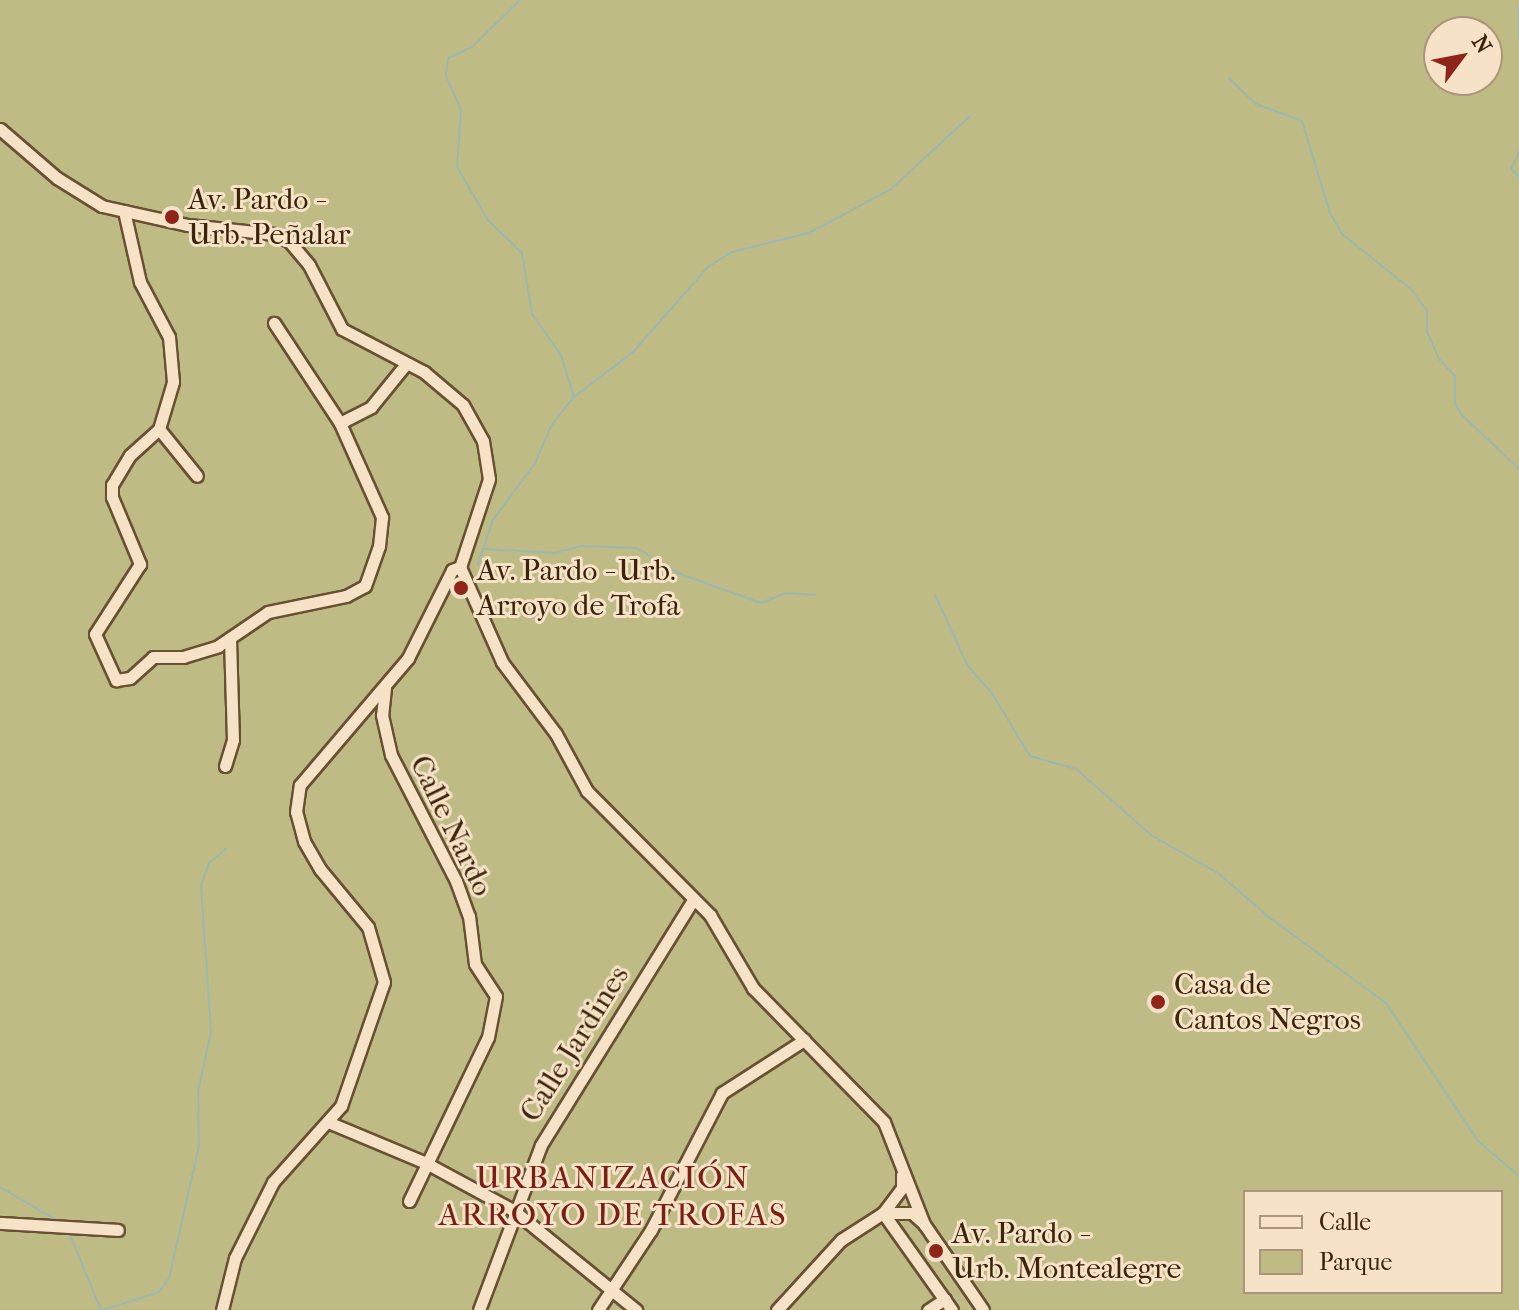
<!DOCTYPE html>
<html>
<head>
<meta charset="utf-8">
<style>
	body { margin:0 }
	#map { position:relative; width:1519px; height:1310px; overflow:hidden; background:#f1d3a9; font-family:"IM FELL French Canon",serif }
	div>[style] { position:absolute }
	.green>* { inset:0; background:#bebb85 }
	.stream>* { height:2px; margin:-1px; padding:0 1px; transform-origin:1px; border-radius:1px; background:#9cb7ae }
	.roads { filter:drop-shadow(2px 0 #685032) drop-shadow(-2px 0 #685032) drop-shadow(0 2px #685032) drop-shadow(0 -2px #685032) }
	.minor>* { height:11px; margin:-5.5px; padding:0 5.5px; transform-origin:5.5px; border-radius:5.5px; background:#f6e2c7 }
	.dots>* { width:22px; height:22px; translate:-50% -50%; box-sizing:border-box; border:4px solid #f6e2c7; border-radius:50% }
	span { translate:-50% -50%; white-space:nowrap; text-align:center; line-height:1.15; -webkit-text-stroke:6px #f6e2c7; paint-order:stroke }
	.poi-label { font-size:30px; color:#3a240a }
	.left { translate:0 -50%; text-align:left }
	.street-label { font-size:30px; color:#3a240a }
	.neighbourhood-label { font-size:32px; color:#7a1f14; letter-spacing:2px }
	.legend { position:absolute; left:1243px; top:1190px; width:260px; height:104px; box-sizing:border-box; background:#f6e2c7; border:2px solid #ab967b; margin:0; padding:10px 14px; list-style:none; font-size:24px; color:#3a240a }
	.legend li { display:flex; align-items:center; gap:16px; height:40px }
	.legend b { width:40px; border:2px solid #ab967b }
	.north { position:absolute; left:1423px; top:16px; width:80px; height:80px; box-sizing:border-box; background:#f6e2c7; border:2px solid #ab967b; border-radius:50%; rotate:58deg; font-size:22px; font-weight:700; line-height:32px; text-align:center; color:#3a240a }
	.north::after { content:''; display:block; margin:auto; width:28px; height:36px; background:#8f2418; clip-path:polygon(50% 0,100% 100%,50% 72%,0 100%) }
</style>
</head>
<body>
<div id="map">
	<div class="green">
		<div style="clip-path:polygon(evenodd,0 0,1519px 0,1519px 1310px,0 1310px,0 0,1439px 32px,1487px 32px,1487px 80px,1439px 80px,1439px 32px,0 0,1245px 1192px,1501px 1192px,1501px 1292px,1245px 1292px,1245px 1192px)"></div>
	</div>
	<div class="stream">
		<div style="left:520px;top:0;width:67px;rotate:135.6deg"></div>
		<div style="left:472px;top:47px;width:26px;rotate:155deg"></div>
		<div style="left:448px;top:58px;width:18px;rotate:96deg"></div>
		<div style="left:446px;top:76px;width:37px;rotate:66deg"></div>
		<div style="left:461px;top:110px;width:57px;rotate:94deg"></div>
		<div style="left:457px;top:167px;width:61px;rotate:59.7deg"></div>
		<div style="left:488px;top:220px;width:47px;rotate:44.1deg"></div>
		<div style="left:522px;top:253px;width:62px;rotate:80.7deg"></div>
		<div style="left:532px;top:314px;width:50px;rotate:54.7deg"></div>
		<div style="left:561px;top:355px;width:44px;rotate:72.8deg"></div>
		<div style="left:1519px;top:4px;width:35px;rotate:90deg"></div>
		<div style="left:1229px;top:78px;width:37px;rotate:44deg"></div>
		<div style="left:1256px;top:104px;width:49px;rotate:20.3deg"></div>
		<div style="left:1302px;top:121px;width:96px;rotate:73.1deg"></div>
		<div style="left:1330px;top:213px;width:24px;rotate:60deg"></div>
		<div style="left:1342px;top:234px;width:90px;rotate:38.7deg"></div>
		<div style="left:1412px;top:290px;width:26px;rotate:54deg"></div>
		<div style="left:1427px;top:311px;width:21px;rotate:90deg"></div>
		<div style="left:1427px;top:332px;width:30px;rotate:66deg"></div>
		<div style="left:1439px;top:359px;width:23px;rotate:47deg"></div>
		<div style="left:1455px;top:376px;width:27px;rotate:90deg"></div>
		<div style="left:1455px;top:403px;width:14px;rotate:60deg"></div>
		<div style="left:1462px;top:415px;width:79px;rotate:43.5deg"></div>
		<div style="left:1519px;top:152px;width:19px;rotate:115deg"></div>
		<div style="left:1511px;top:169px;width:11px;rotate:45deg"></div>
		<div style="left:485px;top:549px;width:70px;rotate:3.3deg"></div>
		<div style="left:555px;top:553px;width:27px;rotate:-15deg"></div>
		<div style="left:581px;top:546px;width:56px;rotate:2deg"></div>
		<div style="left:637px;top:548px;width:50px;rotate:31.2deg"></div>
		<div style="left:680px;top:574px;width:86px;rotate:19.7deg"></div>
		<div style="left:761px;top:603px;width:27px;rotate:-22deg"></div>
		<div style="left:786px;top:593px;width:29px;rotate:4deg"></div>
		<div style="left:478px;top:564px;width:46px;rotate:-71.2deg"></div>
		<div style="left:493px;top:520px;width:71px;rotate:-53.6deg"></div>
		<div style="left:535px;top:463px;width:40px;rotate:-66.6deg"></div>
		<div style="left:551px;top:426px;width:37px;rotate:-52deg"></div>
		<div style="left:574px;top:397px;width:74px;rotate:-37.3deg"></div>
		<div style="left:633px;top:352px;width:113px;rotate:-48.6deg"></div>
		<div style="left:708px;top:267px;width:28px;rotate:-32deg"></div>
		<div style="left:732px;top:252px;width:79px;rotate:-13.9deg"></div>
		<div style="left:809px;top:233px;width:93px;rotate:-28.2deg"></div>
		<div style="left:891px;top:189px;width:108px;rotate:-42.7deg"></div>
		<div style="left:935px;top:595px;width:78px;rotate:65.1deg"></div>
		<div style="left:968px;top:666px;width:38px;rotate:49deg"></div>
		<div style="left:993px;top:695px;width:71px;rotate:58.8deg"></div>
		<div style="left:1030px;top:756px;width:48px;rotate:15.8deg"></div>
		<div style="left:1076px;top:769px;width:100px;rotate:41.3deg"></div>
		<div style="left:1151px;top:835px;width:77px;rotate:29.6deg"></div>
		<div style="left:1218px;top:873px;width:69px;rotate:40.9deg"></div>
		<div style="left:1270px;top:918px;width:144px;rotate:36.2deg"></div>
		<div style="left:1386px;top:1003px;width:166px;rotate:56.3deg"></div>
		<div style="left:1478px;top:1141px;width:54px;rotate:40.5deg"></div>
		<div style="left:0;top:1187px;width:67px;rotate:30.4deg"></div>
		<div style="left:68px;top:1230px;width:87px;rotate:67.6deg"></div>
		<div style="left:103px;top:1310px;width:59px;rotate:-17.8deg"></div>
		<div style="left:159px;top:1292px;width:17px;rotate:-54deg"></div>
		<div style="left:169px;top:1278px;width:135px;rotate:-77.2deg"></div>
		<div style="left:199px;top:1146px;width:55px;rotate:-91deg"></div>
		<div style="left:198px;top:1091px;width:60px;rotate:-77.6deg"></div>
		<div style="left:211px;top:1032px;width:147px;rotate:-93.9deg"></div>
		<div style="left:201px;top:885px;width:23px;rotate:-70deg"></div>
		<div style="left:209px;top:863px;width:23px;rotate:-40deg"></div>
	</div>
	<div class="roads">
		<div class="minor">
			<div style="left:0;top:129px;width:75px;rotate:40.7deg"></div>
			<div style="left:57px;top:178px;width:53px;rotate:31.9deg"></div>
			<div style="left:102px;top:206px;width:88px;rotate:12.5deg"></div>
			<div style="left:188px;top:225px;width:87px;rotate:5.9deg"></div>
			<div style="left:275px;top:234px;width:16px;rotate:27deg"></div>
			<div style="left:289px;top:241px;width:31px;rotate:50deg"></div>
			<div style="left:309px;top:265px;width:72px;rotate:62.7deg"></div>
			<div style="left:342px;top:329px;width:93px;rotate:27.7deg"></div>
			<div style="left:424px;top:372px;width:51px;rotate:40.2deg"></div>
			<div style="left:463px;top:405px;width:41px;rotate:60.9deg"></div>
			<div style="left:483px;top:441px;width:38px;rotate:81deg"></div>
			<div style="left:489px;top:479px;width:93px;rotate:108.2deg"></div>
			<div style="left:460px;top:567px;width:104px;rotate:66.1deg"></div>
			<div style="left:502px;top:662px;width:90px;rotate:53.1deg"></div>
			<div style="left:556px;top:734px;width:65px;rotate:61.5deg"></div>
			<div style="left:587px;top:791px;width:175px;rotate:45.2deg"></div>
			<div style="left:710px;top:915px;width:85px;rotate:59.5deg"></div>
			<div style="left:753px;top:988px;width:187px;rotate:45.6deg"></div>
			<div style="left:884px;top:1122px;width:110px;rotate:68.6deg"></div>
			<div style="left:924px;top:1224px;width:104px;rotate:55.5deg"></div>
			<div style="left:124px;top:211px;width:73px;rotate:77.3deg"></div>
			<div style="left:140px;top:282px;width:62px;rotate:62.2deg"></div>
			<div style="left:169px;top:337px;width:45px;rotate:84.9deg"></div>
			<div style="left:173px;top:382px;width:49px;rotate:106.6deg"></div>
			<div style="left:159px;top:429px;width:39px;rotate:138deg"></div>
			<div style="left:130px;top:455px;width:35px;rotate:121deg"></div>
			<div style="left:112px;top:485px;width:12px;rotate:90deg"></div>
			<div style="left:112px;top:497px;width:73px;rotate:67.3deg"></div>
			<div style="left:140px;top:564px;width:83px;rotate:122.7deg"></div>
			<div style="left:95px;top:634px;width:51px;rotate:65.5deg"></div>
			<div style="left:116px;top:680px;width:14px;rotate:-8deg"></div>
			<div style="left:130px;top:678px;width:31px;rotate:-42deg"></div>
			<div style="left:153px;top:657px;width:30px"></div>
			<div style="left:183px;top:657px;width:37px;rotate:-17deg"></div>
			<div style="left:218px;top:646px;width:60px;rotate:-34.2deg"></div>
			<div style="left:268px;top:612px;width:80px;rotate:-11.6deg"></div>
			<div style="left:346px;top:596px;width:21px;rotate:-28deg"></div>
			<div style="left:365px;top:586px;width:42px;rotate:-70.7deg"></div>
			<div style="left:379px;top:546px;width:29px;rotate:-84deg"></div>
			<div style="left:382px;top:517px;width:103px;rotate:-114.1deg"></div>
			<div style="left:340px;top:423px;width:120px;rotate:-123.4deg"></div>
			<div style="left:340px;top:423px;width:35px;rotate:-27deg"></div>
			<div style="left:371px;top:407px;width:55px;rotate:-50.9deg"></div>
			<div style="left:159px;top:429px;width:60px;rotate:51deg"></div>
			<div style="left:385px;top:688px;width:27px;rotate:96deg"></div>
			<div style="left:382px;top:715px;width:41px;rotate:77.3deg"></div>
			<div style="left:391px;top:755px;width:142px;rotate:62.7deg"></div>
			<div style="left:456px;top:881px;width:37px;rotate:70deg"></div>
			<div style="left:469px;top:916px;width:48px;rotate:82.9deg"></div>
			<div style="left:475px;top:964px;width:38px;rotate:57deg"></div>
			<div style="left:496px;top:996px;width:42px;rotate:101deg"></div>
			<div style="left:488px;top:1037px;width:182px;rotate:115.7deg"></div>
			<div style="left:225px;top:766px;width:27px;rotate:-73deg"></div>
			<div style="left:233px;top:740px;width:102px;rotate:-91.7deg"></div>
			<div style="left:328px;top:1122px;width:106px;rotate:22.7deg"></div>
			<div style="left:426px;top:1163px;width:99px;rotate:28.4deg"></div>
			<div style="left:513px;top:1210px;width:159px;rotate:39.1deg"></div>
			<div style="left:883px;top:1213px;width:119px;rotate:54.6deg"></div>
			<div style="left:883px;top:1213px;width:29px"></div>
			<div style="left:912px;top:1213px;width:13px;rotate:42deg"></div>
			<div style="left:0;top:1223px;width:118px;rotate:3.4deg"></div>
			<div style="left:222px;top:1310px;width:54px;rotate:-76deg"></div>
			<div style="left:235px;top:1258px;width:85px;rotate:-63.4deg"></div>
			<div style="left:273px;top:1182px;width:102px;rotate:-48.2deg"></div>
			<div style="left:341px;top:1106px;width:131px;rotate:-70.9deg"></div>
			<div style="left:384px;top:982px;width:57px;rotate:-106.2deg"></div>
			<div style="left:368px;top:927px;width:75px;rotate:-129.6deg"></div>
			<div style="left:320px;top:869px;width:32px;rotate:-120deg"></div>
			<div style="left:304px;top:841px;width:30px;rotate:-105deg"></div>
			<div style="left:296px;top:812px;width:27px;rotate:-82deg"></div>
			<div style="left:300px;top:785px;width:167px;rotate:-49.6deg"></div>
			<div style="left:408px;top:658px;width:98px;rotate:-63.4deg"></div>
			<div style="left:452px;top:570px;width:9px;rotate:-21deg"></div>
			<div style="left:479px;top:1310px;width:176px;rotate:-69.4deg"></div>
			<div style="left:541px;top:1145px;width:288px;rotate:-58.2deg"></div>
			<div style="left:598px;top:1310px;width:96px;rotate:-56.5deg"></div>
			<div style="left:651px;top:1230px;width:154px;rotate:-62.6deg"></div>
			<div style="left:722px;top:1093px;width:98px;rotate:-32.9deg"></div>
			<div style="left:777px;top:1310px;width:95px;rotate:-47.6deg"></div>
			<div style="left:841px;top:1240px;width:50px;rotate:-32.7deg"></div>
			<div style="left:883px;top:1213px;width:31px;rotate:-53deg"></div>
			<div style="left:902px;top:1188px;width:13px;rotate:-90deg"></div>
			<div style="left:928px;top:1310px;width:20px;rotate:-33deg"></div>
		</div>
	</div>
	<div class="dots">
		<div style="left:172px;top:217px;background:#8f2418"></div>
		<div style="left:461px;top:588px;background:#8f2418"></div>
		<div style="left:1158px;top:1002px;background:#8f2418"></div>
		<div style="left:936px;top:1251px;background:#8f2418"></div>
	</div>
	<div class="poi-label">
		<span class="left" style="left:188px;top:217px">Av. Pardo -<br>Urb. Peñalar</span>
		<span class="left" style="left:477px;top:588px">Av. Pardo - Urb.<br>Arroyo de Trofa</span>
		<span class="left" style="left:1174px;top:1002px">Casa de<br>Cantos Negros</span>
		<span class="left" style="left:952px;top:1251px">Av. Pardo -<br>Urb. Montealegre</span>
	</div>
	<div class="street-label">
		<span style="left:451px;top:826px;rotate:64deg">Calle Nardo</span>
		<span style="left:575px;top:1044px;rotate:-58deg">Calle Jardines</span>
	</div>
	<div class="neighbourhood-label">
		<span style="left:613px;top:1197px">URBANIZACIÓN<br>ARROYO DE TROFAS</span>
	</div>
	<ul class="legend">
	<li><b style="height:10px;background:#f6e2c7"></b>Calle</li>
	<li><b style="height:22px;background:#bebb85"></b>Parque</li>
	</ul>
	<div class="north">N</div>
</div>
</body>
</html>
